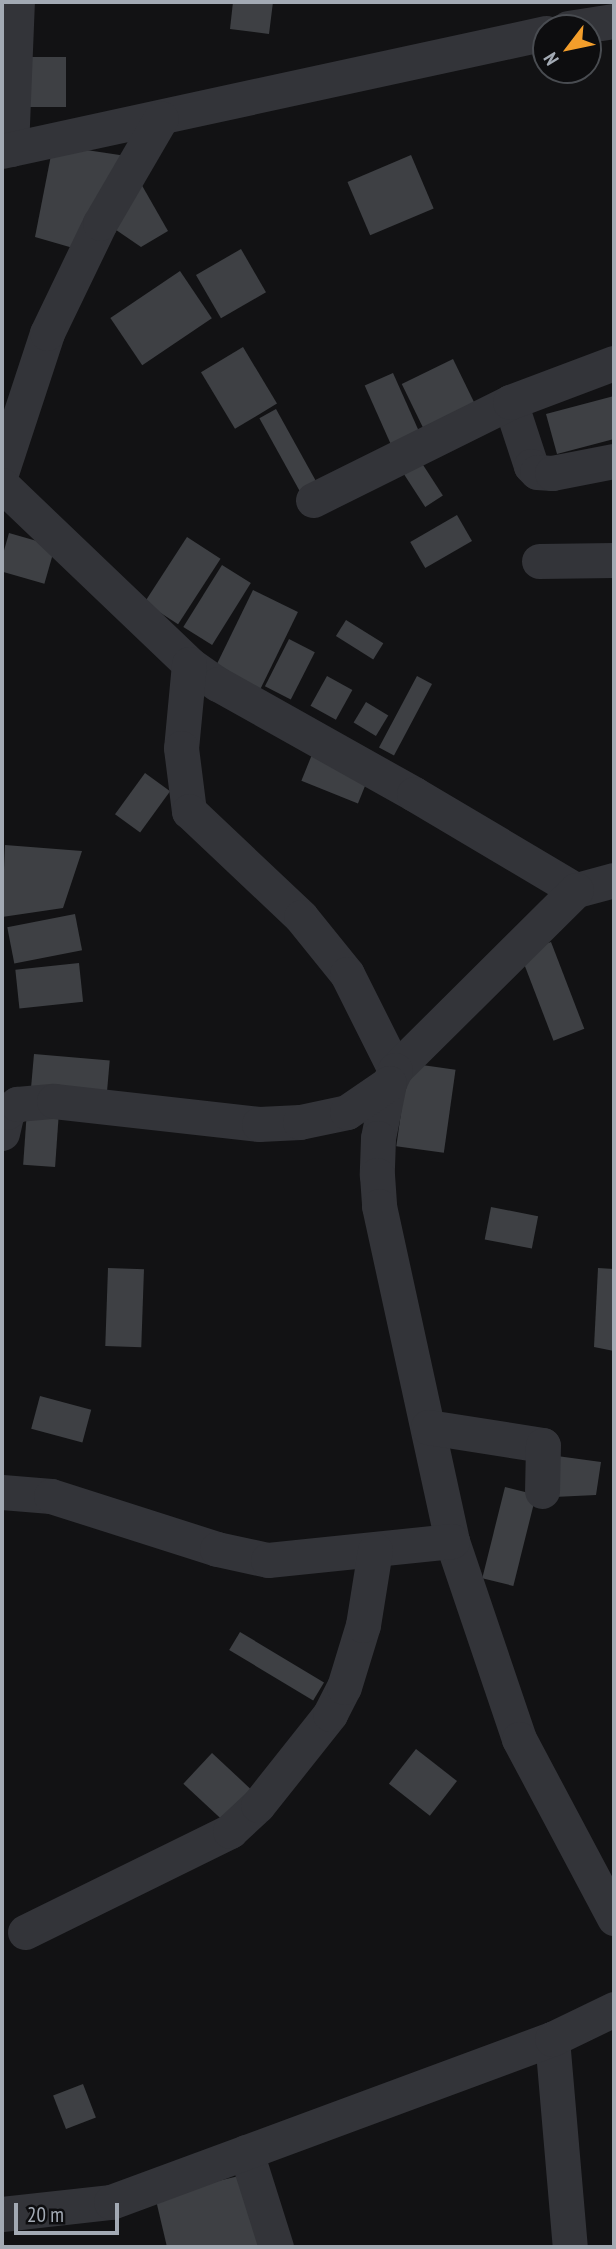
<!DOCTYPE html>
<html>
<head>
<meta charset="utf-8">
<style>
	body { margin:0 }
	#map { position:relative; width:616px; height:2249px; overflow:hidden; background:#121214; font-family:"PT Sans Narrow",sans-serif }
	div>[style] { position:absolute }
	.building>* { inset:0; background:#3e4044; transform-origin:0 0 }
	.minor>* { height:35px; margin:-17.5px; padding:0 17.5px; transform-origin:17.5px; border-radius:17.5px; background:#333439 }
	span { translate:-50% -50%; white-space:nowrap; text-align:center; line-height:1.15; -webkit-text-stroke:5px #0d0d0f; paint-order:stroke }
	.frame { position:absolute; inset:0; border:4px solid #a3aab4; pointer-events:none }
	.north { position:absolute; left:532px; top:14px; width:70px; height:70px; box-sizing:border-box; background:#0d0d0f; border:2px solid #494c51; border-radius:50%; rotate:238deg; font-size:19px; font-weight:700; line-height:28px; text-align:center; color:#a3aab4 }
	.north::after { content:''; display:block; margin:auto; width:24px; height:32px; background:#f39e2b; clip-path:polygon(50% 0,100% 100%,50% 72%,0 100%) }
	.scale { position:absolute; left:14px; top:2203px; width:105px; height:32px; box-sizing:border-box; border:4px solid #a3aab4; border-top:0; padding-left:9px; font-size:21px; line-height:24px; white-space:nowrap; color:#a3aab4; -webkit-text-stroke:5px #0d0d0f; paint-order:stroke }
</style>
</head>
<body>
<div id="map">
	<div class="building">
		<div style="clip-path:polygon(233px 2px,273px 2px,269px 34px,230px 29px)"></div>
		<div style="left:21px;top:57px;width:45px;height:50px"></div>
		<div style="clip-path:polygon(53px 145px,133px 157px,80px 250px,35px 237px)"></div>
		<div style="left:411px;top:155px;width:58px;height:69px;rotate:67deg"></div>
		<div style="clip-path:polygon(140px 182px,168px 231px,141px 247px,103px 221px)"></div>
		<div style="left:241px;top:249px;width:50px;height:52px;rotate:60deg"></div>
		<div style="left:180px;top:271px;width:57px;height:84px;rotate:56deg"></div>
		<div style="left:243px;top:347px;width:66px;height:49px;rotate:59deg"></div>
		<div style="left:453px;top:359px;width:55px;height:57px;rotate:64deg"></div>
		<div style="left:393px;top:373px;width:70px;height:31px;rotate:66deg"></div>
		<div style="clip-path:polygon(614px 396px,614px 439px,557px 454px,546px 414px)"></div>
		<div style="left:276px;top:409px;width:88px;height:19px;rotate:61deg"></div>
		<div style="left:414px;top:451px;width:53px;height:21px;rotate:57deg"></div>
		<div style="left:457px;top:515px;width:30px;height:54px;rotate:60deg"></div>
		<div style="left:9px;top:533px;width:48px;height:39px;rotate:16deg"></div>
		<div style="left:187px;top:537px;width:40px;height:78px;rotate:33deg"></div>
		<div style="left:222px;top:565px;width:34px;height:73px;rotate:32deg"></div>
		<div style="left:253px;top:590px;width:50px;height:89px;rotate:26deg"></div>
		<div style="left:346px;top:620px;width:44px;height:19px;rotate:32deg"></div>
		<div style="left:289px;top:639px;width:29px;height:53px;rotate:27deg"></div>
		<div style="left:327px;top:676px;width:29px;height:34px;rotate:29deg"></div>
		<div style="left:417px;top:676px;width:17px;height:81px;rotate:28deg"></div>
		<div style="left:366px;top:702px;width:26px;height:24px;rotate:31deg"></div>
		<div style="left:313px;top:752px;width:61px;height:31px;rotate:22deg"></div>
		<div style="left:145px;top:773px;width:31px;height:51px;rotate:36deg"></div>
		<div style="clip-path:polygon(5px 845px,82px 851px,63px 908px,2px 917px)"></div>
		<div style="left:75px;top:914px;width:37px;height:69px;rotate:79deg"></div>
		<div style="left:551px;top:942px;width:93px;height:33px;rotate:69deg"></div>
		<div style="left:79px;top:963px;width:39px;height:64px;rotate:84deg"></div>
		<div style="left:34px;top:1054px;width:76px;height:35px;rotate:5deg"></div>
		<div style="left:408px;top:1063px;width:48px;height:84px;rotate:8deg"></div>
		<div style="left:27px;top:1110px;width:32px;height:55px;rotate:4deg"></div>
		<div style="left:491px;top:1207px;width:48px;height:33px;rotate:11deg"></div>
		<div style="left:108px;top:1268px;width:36px;height:78px;rotate:2deg"></div>
		<div style="clip-path:polygon(598px 1268px,614px 1269px,614px 1351px,594px 1347px)"></div>
		<div style="left:40px;top:1396px;width:53px;height:34px;rotate:15deg"></div>
		<div style="clip-path:polygon(557px 1456px,601px 1462px,596px 1495px,554px 1497px)"></div>
		<div style="left:505px;top:1487px;width:32px;height:94px;rotate:14deg"></div>
		<div style="left:240px;top:1632px;width:98px;height:21px;rotate:31deg"></div>
		<div style="left:416px;top:1749px;width:52px;height:44px;rotate:38deg"></div>
		<div style="left:212px;top:1753px;width:53px;height:42px;rotate:43deg"></div>
		<div style="left:83px;top:2084px;width:36px;height:32px;rotate:69deg"></div>
		<div style="clip-path:polygon(243px 2175px,260px 2247px,167px 2247px,155px 2196px)"></div>
	</div>
	<div class="minor">
		<div style="left:568px;top:28px;width:47px;rotate:-8.7deg"></div>
		<div style="left:11px;top:149px;width:147px;rotate:-87.7deg"></div>
		<div style="left:2px;top:151px;width:557px;rotate:-12.24deg"></div>
		<div style="left:510px;top:402px;width:67px;rotate:71.8deg"></div>
		<div style="left:531px;top:466px;width:8px;rotate:45deg"></div>
		<div style="left:537px;top:472px;width:15px;rotate:4deg"></div>
		<div style="left:552px;top:473px;width:63px;rotate:-11deg"></div>
		<div style="left:2px;top:470px;width:144px;rotate:-71.8deg"></div>
		<div style="left:47px;top:333px;width:122px;rotate:-64.3deg"></div>
		<div style="left:100px;top:223px;width:121px;rotate:-59.8deg"></div>
		<div style="left:2px;top:485px;width:259px;rotate:43.7deg"></div>
		<div style="left:189px;top:664px;width:35px;rotate:35deg"></div>
		<div style="left:218px;top:684px;width:225px;rotate:29.3deg"></div>
		<div style="left:414px;top:794px;width:188px;rotate:30.7deg"></div>
		<div style="left:313px;top:500px;width:220px;rotate:-26.4deg"></div>
		<div style="left:510px;top:402px;width:111px;rotate:-20.6deg"></div>
		<div style="left:539px;top:561px;width:75px;rotate:-0.8deg"></div>
		<div style="left:189px;top:664px;width:84px;rotate:95.4deg"></div>
		<div style="left:181px;top:748px;width:64px;rotate:82.8deg"></div>
		<div style="left:189px;top:811px;width:154px;rotate:43.4deg"></div>
		<div style="left:301px;top:917px;width:73px;rotate:51.1deg"></div>
		<div style="left:347px;top:974px;width:107px;rotate:63.4deg"></div>
		<div style="left:614px;top:880px;width:39px;rotate:165deg"></div>
		<div style="left:576px;top:890px;width:255px;rotate:135.2deg"></div>
		<div style="left:395px;top:1070px;width:14px;rotate:115deg"></div>
		<div style="left:389px;top:1083px;width:56px;rotate:101.3deg"></div>
		<div style="left:378px;top:1138px;width:37px;rotate:92deg"></div>
		<div style="left:377px;top:1175px;width:31px;rotate:86deg"></div>
		<div style="left:379px;top:1206px;width:343px;rotate:77.7deg"></div>
		<div style="left:452px;top:1541px;width:209px;rotate:71.3deg"></div>
		<div style="left:519px;top:1739px;width:203px;rotate:62deg"></div>
		<div style="left:2px;top:1133px;width:22px;rotate:-77deg"></div>
		<div style="left:7px;top:1112px;width:13px;rotate:-39deg"></div>
		<div style="left:17px;top:1104px;width:37px;rotate:-5deg"></div>
		<div style="left:54px;top:1101px;width:206px;rotate:6.4deg"></div>
		<div style="left:259px;top:1124px;width:41px;rotate:-2.8deg"></div>
		<div style="left:300px;top:1122px;width:48px;rotate:-12deg"></div>
		<div style="left:347px;top:1112px;width:51px;rotate:-34.6deg"></div>
		<div style="left:428px;top:1427px;width:116px;rotate:8.9deg"></div>
		<div style="left:543px;top:1445px;width:46px;rotate:91.2deg"></div>
		<div style="left:2px;top:1492px;width:49px;rotate:4.7deg"></div>
		<div style="left:51px;top:1496px;width:174px;rotate:17.7deg"></div>
		<div style="left:217px;top:1549px;width:52px;rotate:12.2deg"></div>
		<div style="left:268px;top:1560px;width:185px;rotate:-5.9deg"></div>
		<div style="left:25px;top:1932px;width:229px;rotate:-26.2deg"></div>
		<div style="left:230px;top:1831px;width:38px;rotate:-43deg"></div>
		<div style="left:258px;top:1805px;width:116px;rotate:-51.6deg"></div>
		<div style="left:330px;top:1714px;width:30px;rotate:-63deg"></div>
		<div style="left:344px;top:1687px;width:65px;rotate:-73deg"></div>
		<div style="left:363px;top:1625px;width:76px;rotate:-80.9deg"></div>
		<div style="left:552px;top:2039px;width:209px;rotate:85.1deg"></div>
		<div style="left:246px;top:2152px;width:100px;rotate:72.5deg"></div>
		<div style="left:2px;top:2214px;width:110px;rotate:-6.3deg"></div>
		<div style="left:111px;top:2202px;width:470px;rotate:-20.3deg"></div>
		<div style="left:552px;top:2039px;width:69px;rotate:-25.8deg"></div>
	</div>
	<div class="frame"></div>
	<div class="north">N</div>
	<div class="scale">20 m</div>
</div>
</body>
</html>
